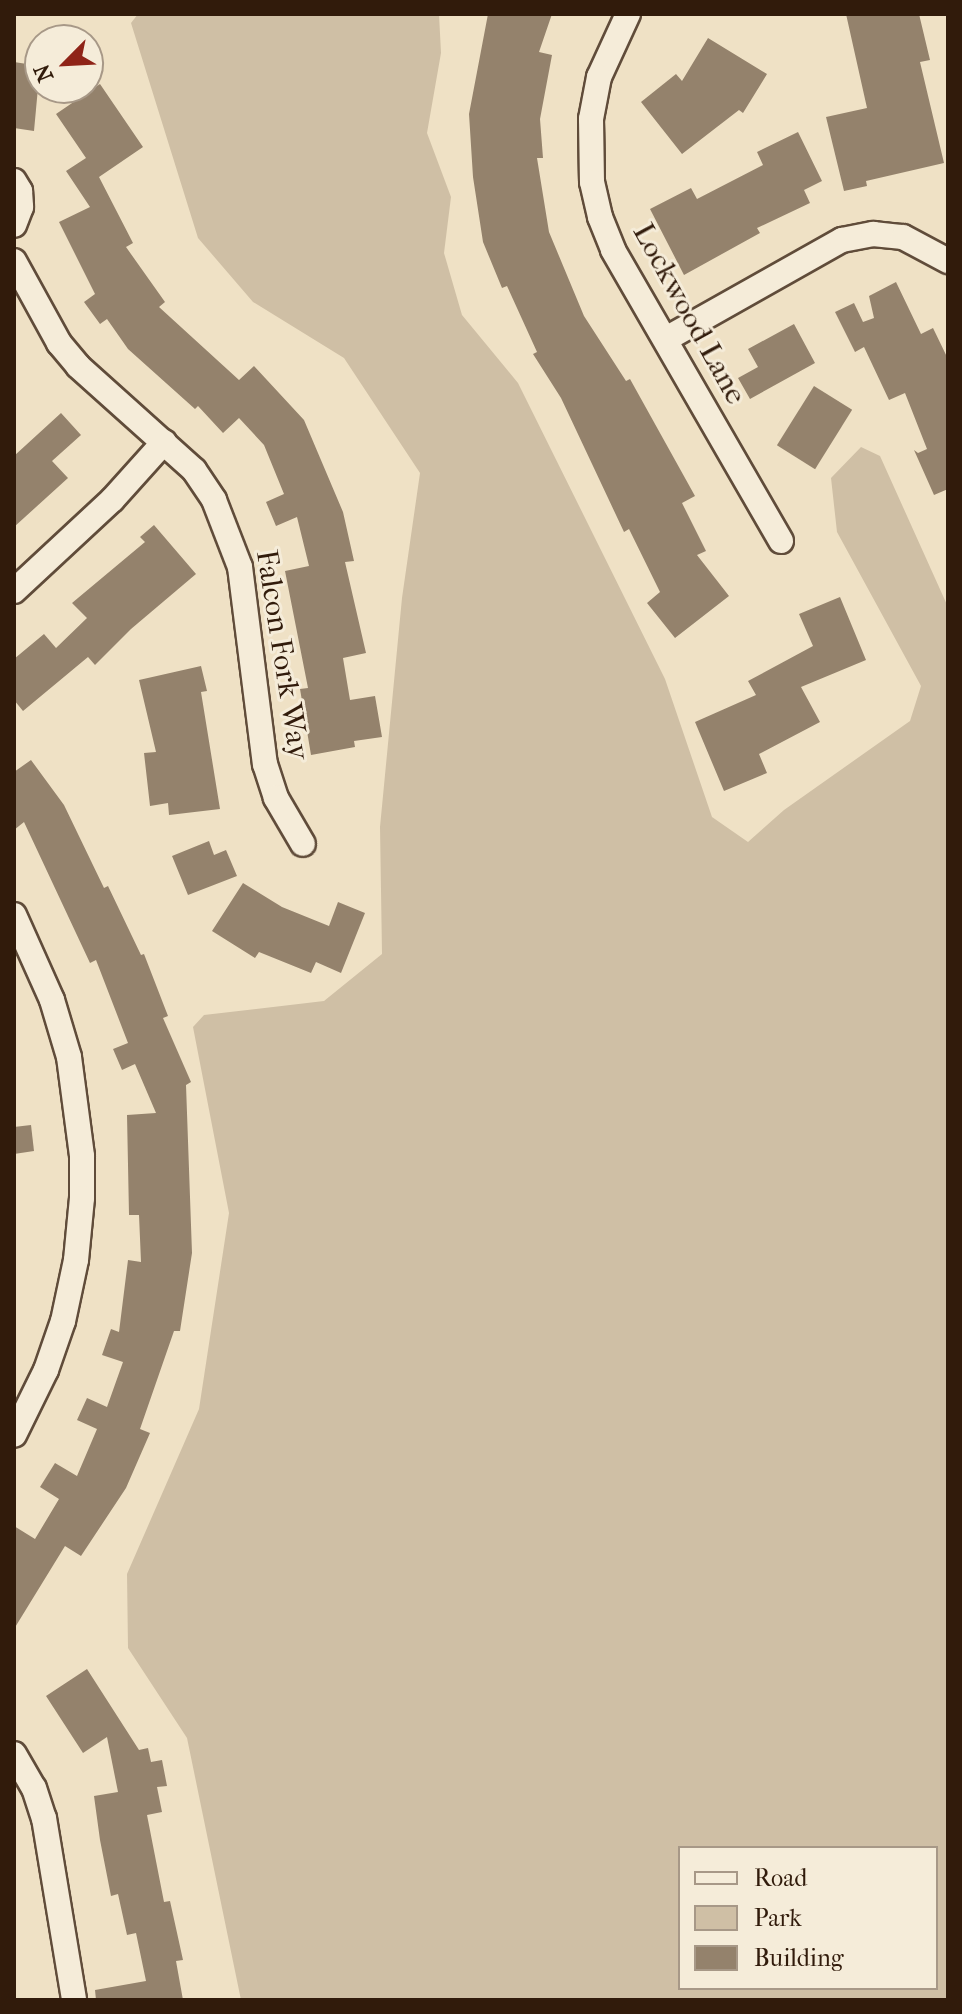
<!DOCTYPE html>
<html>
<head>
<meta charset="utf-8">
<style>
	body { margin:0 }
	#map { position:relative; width:962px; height:2014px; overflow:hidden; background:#efe1c5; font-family:"IM FELL French Canon",serif }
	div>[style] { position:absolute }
	.green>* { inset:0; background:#cfbfa5 }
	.building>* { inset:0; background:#94826c; transform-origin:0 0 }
	.roads { filter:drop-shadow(2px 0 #604c3a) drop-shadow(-2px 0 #604c3a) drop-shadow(0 2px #604c3a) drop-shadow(0 -2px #604c3a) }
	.street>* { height:24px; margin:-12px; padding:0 12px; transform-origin:12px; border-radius:12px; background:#f5ecd9 }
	span { translate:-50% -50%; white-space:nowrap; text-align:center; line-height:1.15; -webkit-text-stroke:6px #f5ecd9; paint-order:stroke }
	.street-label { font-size:30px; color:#311b0b }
	.frame { position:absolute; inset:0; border:16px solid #311b0b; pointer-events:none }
	.legend { position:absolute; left:678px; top:1846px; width:260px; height:144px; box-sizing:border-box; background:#f5ecd9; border:2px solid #a79887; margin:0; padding:10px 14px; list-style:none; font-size:24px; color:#311b0b }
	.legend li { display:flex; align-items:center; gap:16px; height:40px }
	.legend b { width:40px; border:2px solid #a79887 }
	.north { position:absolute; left:24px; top:24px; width:80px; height:80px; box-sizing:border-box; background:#f5ecd9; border:2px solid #a79887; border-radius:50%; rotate:246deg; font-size:22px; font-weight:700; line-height:32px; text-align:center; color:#311b0b }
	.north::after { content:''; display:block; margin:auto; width:28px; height:36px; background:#8f2418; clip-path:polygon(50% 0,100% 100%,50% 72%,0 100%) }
</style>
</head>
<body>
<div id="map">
	<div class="green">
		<div style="clip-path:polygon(evenodd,138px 14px,439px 14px,441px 53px,427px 133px,451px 197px,444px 253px,462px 315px,518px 383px,665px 679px,712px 817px,748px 842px,784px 810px,910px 721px,921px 686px,837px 532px,831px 478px,861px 447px,880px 456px,948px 607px,948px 2000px,241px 2000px,187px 1738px,128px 1648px,127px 1574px,199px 1409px,229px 1213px,193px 1027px,204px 1015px,324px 1001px,382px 954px,380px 827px,402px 598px,420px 473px,344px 358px,253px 302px,198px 238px,131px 23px,138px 14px,680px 1848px,936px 1848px,936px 1988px,680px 1988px,680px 1848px)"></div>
	</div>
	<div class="building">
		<div style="clip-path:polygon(488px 14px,552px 14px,539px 52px,552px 55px,540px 119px,543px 158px,537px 158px,549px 232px,584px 316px,626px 381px,630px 379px,695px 496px,682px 503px,706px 551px,697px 555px,729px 596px,675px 638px,647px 603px,660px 592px,629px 529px,624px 532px,561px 398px,533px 354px,537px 352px,507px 286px,502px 288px,483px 242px,473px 177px,469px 114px)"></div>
		<div style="clip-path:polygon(846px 14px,919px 14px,930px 60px,920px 62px,944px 163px,866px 181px,867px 186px,844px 191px,826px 117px,867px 108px)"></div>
		<div style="clip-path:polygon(708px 38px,767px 74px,743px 113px,739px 110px,682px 154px,641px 102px,676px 74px,682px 81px)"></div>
		<div style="clip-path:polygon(14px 62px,40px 66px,34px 131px,14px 128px)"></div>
		<div style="clip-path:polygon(100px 84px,143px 147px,99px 177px,133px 243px,126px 247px,165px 302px,159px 307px,239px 380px,254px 366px,304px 420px,343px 512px,354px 561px,345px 562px,366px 653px,343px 658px,350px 700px,375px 696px,382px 737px,354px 741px,355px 747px,311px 755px,300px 689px,308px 688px,285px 571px,309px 566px,297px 517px,276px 526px,266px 502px,284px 494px,264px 445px,239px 418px,223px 433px,198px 406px,195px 409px,128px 349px,107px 319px,100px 324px,84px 302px,95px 294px,59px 222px,90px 207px,66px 171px,86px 158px,56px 114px)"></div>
		<div style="clip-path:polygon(798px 132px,822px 181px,804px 190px,810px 203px,757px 228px,760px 233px,684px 275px,650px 209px,691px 188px,697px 199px,763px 165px,757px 152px)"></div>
		<div style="clip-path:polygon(896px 282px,921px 334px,933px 328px,948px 359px,948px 489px,934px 495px,914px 450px,918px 453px,927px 449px,905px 393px,889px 400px,864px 347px,855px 352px,835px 312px,854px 303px,863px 322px,874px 318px,869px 296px)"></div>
		<div style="clip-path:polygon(794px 324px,815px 363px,750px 399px,738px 378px,758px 367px,748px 349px)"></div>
		<div style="left:814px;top:386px;width:45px;height:70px;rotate:32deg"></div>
		<div style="clip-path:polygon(61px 413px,81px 435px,52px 461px,68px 478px,14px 527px,14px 456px)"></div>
		<div style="clip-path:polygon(154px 525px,196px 574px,131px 629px,95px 665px,88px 657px,23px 711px,14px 700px,14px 659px,44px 634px,56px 648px,87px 618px,72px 603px,145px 542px,140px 537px)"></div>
		<div style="clip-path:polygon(840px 597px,866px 660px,801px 687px,820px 722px,759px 754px,767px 773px,724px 791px,695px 722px,756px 695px,748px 681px,813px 646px,799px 614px)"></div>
		<div style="clip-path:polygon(201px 666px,207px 691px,201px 692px,220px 809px,169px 815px,168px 803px,150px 806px,144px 753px,156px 752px,139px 680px)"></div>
		<div style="clip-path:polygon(31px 760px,64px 805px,104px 888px,108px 886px,141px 955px,144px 954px,168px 1016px,163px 1018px,191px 1082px,186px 1085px,192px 1253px,180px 1331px,174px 1331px,140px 1429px,150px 1433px,126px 1488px,81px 1556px,65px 1546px,14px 1629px,14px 1526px,35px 1539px,59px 1499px,40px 1487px,55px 1463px,77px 1476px,97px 1429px,77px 1420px,87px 1398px,107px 1407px,123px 1362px,102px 1355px,111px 1329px,119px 1332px,128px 1260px,141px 1262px,139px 1215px,129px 1215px,127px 1115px,156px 1113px,135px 1064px,122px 1070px,113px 1049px,128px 1043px,96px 960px,90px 963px,24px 822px,14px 830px,14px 772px)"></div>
		<div style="clip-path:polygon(209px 841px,214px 855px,226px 850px,237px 876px,188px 895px,172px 856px)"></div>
		<div style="clip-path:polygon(243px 883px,282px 907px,329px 926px,338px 902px,365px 913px,341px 973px,316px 962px,311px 973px,259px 952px,255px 958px,212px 931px)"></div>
		<div style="clip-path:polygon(31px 1125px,34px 1151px,14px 1154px,14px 1127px)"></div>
		<div style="clip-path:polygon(87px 1669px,139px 1750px,148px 1748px,151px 1762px,162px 1760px,167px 1786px,157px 1787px,162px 1812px,147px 1815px,164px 1902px,170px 1901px,183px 1960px,176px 1961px,183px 2000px,96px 2000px,95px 1990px,146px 1981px,136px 1933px,127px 1935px,118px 1894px,111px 1896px,100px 1840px,94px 1796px,118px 1792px,107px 1737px,83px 1753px,46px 1696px)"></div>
	</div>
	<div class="roads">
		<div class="street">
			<div style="left:628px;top:14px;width:69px;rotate:114.7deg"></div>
			<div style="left:599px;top:77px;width:43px;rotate:100.8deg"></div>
			<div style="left:591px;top:119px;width:63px;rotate:89.1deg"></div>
			<div style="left:592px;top:182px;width:36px;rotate:77deg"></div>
			<div style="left:600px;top:217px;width:35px;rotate:68deg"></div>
			<div style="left:613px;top:250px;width:336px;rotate:60deg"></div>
			<div style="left:14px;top:181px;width:12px;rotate:59deg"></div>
			<div style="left:20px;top:191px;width:16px;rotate:86deg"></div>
			<div style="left:21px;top:207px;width:19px;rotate:111deg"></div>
			<div style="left:14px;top:261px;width:94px;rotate:61.2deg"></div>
			<div style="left:59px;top:343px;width:30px;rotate:50deg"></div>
			<div style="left:78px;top:366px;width:156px;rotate:41.9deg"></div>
			<div style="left:194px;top:470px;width:36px;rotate:56deg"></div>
			<div style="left:214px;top:500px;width:72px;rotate:68.8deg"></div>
			<div style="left:240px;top:567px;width:199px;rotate:82.8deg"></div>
			<div style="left:265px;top:764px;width:36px;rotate:72deg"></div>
			<div style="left:276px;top:798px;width:53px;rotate:59.6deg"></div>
			<div style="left:666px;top:339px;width:202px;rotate:-29.4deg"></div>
			<div style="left:842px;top:240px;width:32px;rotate:-11deg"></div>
			<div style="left:873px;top:234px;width:30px;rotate:6deg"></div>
			<div style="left:903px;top:237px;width:51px;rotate:28.1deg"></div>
			<div style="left:14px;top:591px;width:134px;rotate:-42.9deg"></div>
			<div style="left:112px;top:500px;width:78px;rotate:-48.1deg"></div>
			<div style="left:14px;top:915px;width:93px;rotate:65.9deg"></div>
			<div style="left:52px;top:1000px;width:59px;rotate:73.4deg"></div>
			<div style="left:69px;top:1057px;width:100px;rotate:82.5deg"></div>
			<div style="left:82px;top:1156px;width:42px;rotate:90deg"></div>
			<div style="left:82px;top:1198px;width:62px;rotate:95.5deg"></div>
			<div style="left:76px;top:1260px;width:62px;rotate:102deg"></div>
			<div style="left:63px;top:1321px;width:52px;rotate:109.1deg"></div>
			<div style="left:46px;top:1370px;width:72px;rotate:116.2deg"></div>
			<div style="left:14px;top:1754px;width:39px;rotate:60deg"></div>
			<div style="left:34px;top:1788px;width:32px;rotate:72deg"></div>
			<div style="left:44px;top:1818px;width:184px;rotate:80.6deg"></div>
		</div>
	</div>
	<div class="street-label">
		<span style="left:689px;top:314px;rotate:61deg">Lockwood Lane</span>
		<span style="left:282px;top:655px;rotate:81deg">Falcon Fork Way</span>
	</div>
	<div class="frame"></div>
	<ul class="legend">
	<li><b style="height:10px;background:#f5ecd9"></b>Road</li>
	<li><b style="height:22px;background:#cfbfa5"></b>Park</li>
	<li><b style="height:22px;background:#94826c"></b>Building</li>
	</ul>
	<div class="north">N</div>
</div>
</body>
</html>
